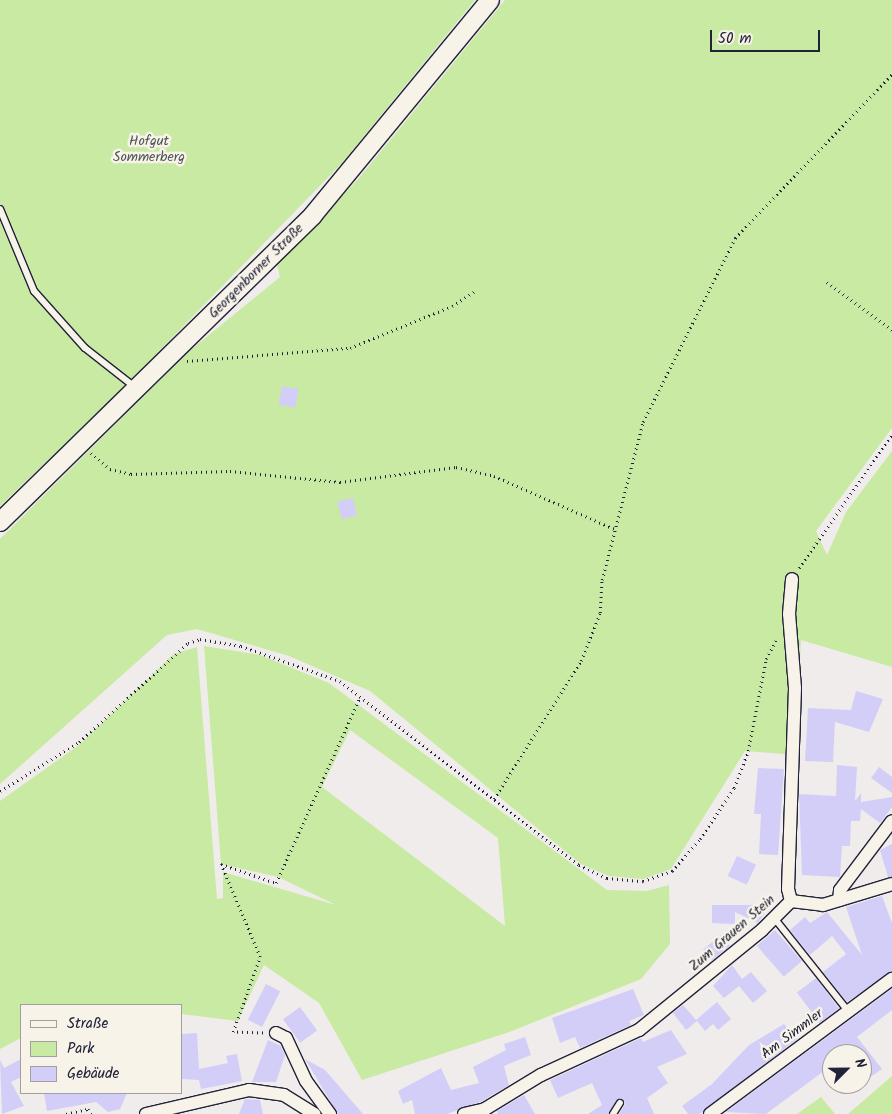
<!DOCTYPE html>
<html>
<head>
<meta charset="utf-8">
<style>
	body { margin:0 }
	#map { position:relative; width:892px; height:1114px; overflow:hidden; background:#f0eceb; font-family:Kalam,sans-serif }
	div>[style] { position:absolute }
	.green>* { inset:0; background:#c9eaa3 }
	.building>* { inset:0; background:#d2cef7; transform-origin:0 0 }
	.path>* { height:2.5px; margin-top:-1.25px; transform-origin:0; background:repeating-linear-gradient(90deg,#22223b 0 1px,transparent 0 5px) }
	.roads { filter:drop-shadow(1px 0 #22223b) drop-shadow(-1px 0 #22223b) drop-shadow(0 1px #22223b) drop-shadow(0 -1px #22223b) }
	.service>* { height:6px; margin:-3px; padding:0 3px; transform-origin:3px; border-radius:3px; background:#f7f3e8 }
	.minor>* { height:12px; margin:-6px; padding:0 6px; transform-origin:6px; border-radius:6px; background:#f7f3e8 }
	.secondary>* { height:18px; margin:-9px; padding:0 9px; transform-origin:9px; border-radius:9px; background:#f7f3e8 }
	span { translate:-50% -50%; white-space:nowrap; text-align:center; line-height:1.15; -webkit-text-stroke:5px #f7f3e8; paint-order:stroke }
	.park-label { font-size:14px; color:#4c5455 }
	.street-label { font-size:14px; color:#22223b }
	.legend { position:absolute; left:20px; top:1004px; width:162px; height:90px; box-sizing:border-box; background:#f7f3e8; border:1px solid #a29fa3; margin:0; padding:6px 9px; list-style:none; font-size:15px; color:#22223b }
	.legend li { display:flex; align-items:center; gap:10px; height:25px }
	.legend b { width:25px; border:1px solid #a29fa3 }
	.north { position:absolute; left:822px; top:1044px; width:50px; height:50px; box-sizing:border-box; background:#f7f3e8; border:1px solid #a29fa3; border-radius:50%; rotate:67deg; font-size:14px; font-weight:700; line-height:20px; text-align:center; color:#22223b }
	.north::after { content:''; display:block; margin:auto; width:18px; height:22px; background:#22223b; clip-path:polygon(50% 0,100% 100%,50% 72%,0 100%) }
	.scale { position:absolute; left:710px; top:30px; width:110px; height:22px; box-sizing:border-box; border:2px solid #22223b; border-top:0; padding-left:6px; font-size:15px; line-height:18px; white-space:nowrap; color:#22223b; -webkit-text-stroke:4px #f7f3e8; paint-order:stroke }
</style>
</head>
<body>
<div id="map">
	<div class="green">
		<div style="clip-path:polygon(0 0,475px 0,342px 163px,128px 383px,0 506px)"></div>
		<div style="clip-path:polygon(505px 0,892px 0,892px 428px,816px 531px,827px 555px,846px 512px,892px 451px,892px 667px,801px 640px,795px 755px,745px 751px,671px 869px,643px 879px,609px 876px,581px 864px,370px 691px,289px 656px,197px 629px,167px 635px,0 784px,0 539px,187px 353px,280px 277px,277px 265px,359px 178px)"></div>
		<div style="clip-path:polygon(evenodd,204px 646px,260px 655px,329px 683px,607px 890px,647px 891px,669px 885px,670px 944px,641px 979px,512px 1031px,362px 1080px,319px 1003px,264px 965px,238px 1021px,181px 1014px,181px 1005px,21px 1005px,21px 1038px,0 1049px,0 801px,79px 745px,174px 654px,197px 647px,217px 899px,223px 898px,223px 872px,336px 905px,278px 877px,221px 864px,204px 646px,350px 730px,498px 838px,505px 926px,322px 787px,350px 730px)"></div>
		<div style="clip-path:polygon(892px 1076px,892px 1114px,848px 1114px)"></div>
		<div style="clip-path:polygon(821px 1097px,835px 1114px,797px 1114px)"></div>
	</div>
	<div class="building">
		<div style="left:282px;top:386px;width:17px;height:19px;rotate:10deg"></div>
		<div style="left:353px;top:498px;width:18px;height:16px;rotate:77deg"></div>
		<div style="clip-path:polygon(856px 691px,883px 699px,869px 732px,835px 722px,833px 762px,805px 761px,808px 708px,851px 710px)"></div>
		<div style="clip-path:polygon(837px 765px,857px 767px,855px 801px,861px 793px,861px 802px,892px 797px,892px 807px,880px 823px,861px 809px,860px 821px,851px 821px,850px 846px,842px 846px,840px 877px,802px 875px,799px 794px,836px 796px)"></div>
		<div style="clip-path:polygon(879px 767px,892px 777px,892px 793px,871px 778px)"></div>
		<div style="clip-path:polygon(758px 768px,784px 769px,778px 855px,759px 854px,761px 814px,754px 814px)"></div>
		<div style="clip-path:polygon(892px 844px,892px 876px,888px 877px,880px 850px)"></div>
		<div style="left:737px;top:856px;width:21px;height:22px;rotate:25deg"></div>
		<div style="clip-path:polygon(882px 896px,892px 923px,892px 971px,847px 1002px,823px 972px,846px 954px,832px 936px,810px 955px,790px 930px,805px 917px,810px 923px,827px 912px,862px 955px,846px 907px)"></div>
		<div style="clip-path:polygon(712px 905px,770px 905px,758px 923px,735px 912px,735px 924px,712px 923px)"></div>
		<div style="left:775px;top:930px;width:41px;height:24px;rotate:49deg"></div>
		<div style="left:721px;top:935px;width:14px;height:23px;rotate:51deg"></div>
		<div style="clip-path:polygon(732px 965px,742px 979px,751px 972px,767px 991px,753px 1003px,739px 986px,724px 998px,713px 986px)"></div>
		<div style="left:816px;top:978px;width:38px;height:24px;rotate:53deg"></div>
		<div style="left:266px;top:984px;width:16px;height:40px;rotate:27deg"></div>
		<div style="clip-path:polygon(633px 989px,644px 1015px,629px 1021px,631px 1025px,580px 1048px,575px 1037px,560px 1043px,552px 1018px)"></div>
		<div style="clip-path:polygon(892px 989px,892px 1010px,857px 1037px,882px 1069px,862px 1083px,862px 1054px,832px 1054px,832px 1065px,766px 1114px,726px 1112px)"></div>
		<div style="clip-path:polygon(717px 1002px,731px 1019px,718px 1030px,713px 1024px,705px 1031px,697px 1021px,686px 1030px,673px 1013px,683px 1005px,696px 1020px)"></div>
		<div style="left:300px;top:1007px;width:29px;height:21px;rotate:54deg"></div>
		<div style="clip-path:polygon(784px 1024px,797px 1039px,700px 1114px,688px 1114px,682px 1106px,712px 1084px,749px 1045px)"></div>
		<div style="clip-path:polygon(671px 1030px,687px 1054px,657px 1067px,668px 1083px,647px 1098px,654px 1114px,619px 1114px,625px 1104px,620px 1098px,608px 1114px,588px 1114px,602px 1105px,592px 1083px,558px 1098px,550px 1080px,641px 1038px,643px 1042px)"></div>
		<div style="clip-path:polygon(197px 1033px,199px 1069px,228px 1063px,226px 1056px,237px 1054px,242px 1081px,201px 1089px,199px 1080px,181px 1079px,181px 1034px)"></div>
		<div style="clip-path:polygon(525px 1037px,531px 1055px,504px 1066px,509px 1085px,482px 1101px,447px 1114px,415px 1114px,412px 1100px,403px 1104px,398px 1091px,441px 1068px,451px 1090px,479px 1083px,473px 1067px,506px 1050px,504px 1044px)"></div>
		<div style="clip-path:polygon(268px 1040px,281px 1046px,285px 1055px,276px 1082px,252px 1082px)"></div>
		<div style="clip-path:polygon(21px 1059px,21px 1077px,11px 1082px,24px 1106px,2px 1114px,0 1060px,4px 1068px)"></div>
		<div style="clip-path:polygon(305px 1059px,325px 1070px,363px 1114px,338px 1114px)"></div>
		<div style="clip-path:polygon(44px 1093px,127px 1093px,120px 1109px,108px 1112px,96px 1102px,47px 1111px)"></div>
		<div style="clip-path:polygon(524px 1095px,535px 1114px,498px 1114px,497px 1111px)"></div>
		<div style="clip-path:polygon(245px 1099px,260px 1100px,263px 1114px,239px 1114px)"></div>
	</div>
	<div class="path">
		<div style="left:827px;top:282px;width:81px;rotate:36.4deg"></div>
		<div style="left:187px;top:361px;width:164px;rotate:-4.6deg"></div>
		<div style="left:350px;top:348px;width:110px;rotate:-22.4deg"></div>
		<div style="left:452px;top:306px;width:27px;rotate:-33deg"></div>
		<div style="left:91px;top:453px;width:25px;rotate:40deg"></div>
		<div style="left:110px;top:469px;width:22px;rotate:13deg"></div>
		<div style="left:131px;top:474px;width:99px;rotate:-1.7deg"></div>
		<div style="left:230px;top:471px;width:111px;rotate:5.7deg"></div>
		<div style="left:340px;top:482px;width:117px;rotate:-7.4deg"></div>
		<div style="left:456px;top:467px;width:39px;rotate:13deg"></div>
		<div style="left:494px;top:476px;width:132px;rotate:23.7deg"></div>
		<div style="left:799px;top:568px;width:163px;rotate:-55.2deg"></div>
		<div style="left:0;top:791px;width:93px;rotate:-31.8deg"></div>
		<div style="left:79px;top:742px;width:147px;rotate:-42.2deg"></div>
		<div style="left:188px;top:643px;width:13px;rotate:-18deg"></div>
		<div style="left:200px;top:639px;width:42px;rotate:9.7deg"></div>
		<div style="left:241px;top:646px;width:105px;rotate:19.5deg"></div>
		<div style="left:340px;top:681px;width:302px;rotate:37.6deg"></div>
		<div style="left:579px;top:865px;width:31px;rotate:25deg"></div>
		<div style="left:607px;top:878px;width:36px;rotate:5deg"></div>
		<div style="left:643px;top:881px;width:31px;rotate:-19deg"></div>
		<div style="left:672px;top:871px;width:43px;rotate:-48.8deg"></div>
		<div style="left:700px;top:839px;width:61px;rotate:-56.3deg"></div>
		<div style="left:734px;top:788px;width:40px;rotate:-69deg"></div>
		<div style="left:748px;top:751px;width:94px;rotate:-78.9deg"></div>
		<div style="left:766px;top:659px;width:24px;rotate:-62deg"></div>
		<div style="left:494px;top:799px;width:163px;rotate:-57.8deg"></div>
		<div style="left:581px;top:661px;width:52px;rotate:-68.4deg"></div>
		<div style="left:600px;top:613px;width:33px;rotate:-87deg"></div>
		<div style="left:602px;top:580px;width:163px;rotate:-75.5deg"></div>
		<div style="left:643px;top:422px;width:206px;rotate:-63.4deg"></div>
		<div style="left:735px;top:238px;width:227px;rotate:-46.2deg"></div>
		<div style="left:263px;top:1033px;width:30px;rotate:-178deg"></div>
		<div style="left:233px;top:1032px;width:80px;rotate:-70.2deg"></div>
		<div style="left:260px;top:957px;width:101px;rotate:-112.8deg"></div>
		<div style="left:221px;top:864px;width:58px;rotate:19.1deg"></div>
		<div style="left:276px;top:883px;width:204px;rotate:-65.7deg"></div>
		<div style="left:66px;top:1114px;width:23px;rotate:-13deg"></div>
		<div style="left:88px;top:1109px;width:6px;rotate:59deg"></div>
	</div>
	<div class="roads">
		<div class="service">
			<div style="left:0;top:209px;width:89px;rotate:67.5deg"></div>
			<div style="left:34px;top:291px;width:76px;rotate:48.2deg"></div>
			<div style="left:85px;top:348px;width:63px;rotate:38deg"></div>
			<div style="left:775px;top:919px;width:117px;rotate:51.6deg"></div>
			<div style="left:613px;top:1114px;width:13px;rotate:-58deg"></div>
		</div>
		<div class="minor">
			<div style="left:839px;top:900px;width:10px;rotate:-84deg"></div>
			<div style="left:840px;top:890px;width:86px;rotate:-53deg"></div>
			<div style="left:791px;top:901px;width:12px;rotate:-104deg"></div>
			<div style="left:788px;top:889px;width:201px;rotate:-88deg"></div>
			<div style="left:795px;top:688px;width:74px;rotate:-94.6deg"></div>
			<div style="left:789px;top:614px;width:35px;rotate:-85deg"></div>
			<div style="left:791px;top:901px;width:32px;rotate:7deg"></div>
			<div style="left:823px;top:905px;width:72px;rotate:-16.9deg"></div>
			<div style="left:276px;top:1033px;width:11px;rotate:27deg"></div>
			<div style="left:286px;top:1038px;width:47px;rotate:65.1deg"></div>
			<div style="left:306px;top:1081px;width:41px;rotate:54deg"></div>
			<div style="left:146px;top:1114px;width:106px;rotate:-13.1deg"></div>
			<div style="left:249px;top:1090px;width:35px;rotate:8deg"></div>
			<div style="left:284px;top:1095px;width:36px;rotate:32deg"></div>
			<div style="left:464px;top:1114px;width:22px;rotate:-13deg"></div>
			<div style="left:485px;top:1109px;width:66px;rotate:-31.3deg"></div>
			<div style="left:541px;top:1075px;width:108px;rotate:-24.7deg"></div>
			<div style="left:639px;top:1030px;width:159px;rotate:-39.1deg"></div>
			<div style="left:762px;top:930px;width:41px;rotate:-45deg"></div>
			<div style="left:710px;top:1114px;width:227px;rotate:-36.6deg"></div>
		</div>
		<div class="secondary">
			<div style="left:0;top:522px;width:438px;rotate:-44.4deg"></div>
			<div style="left:313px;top:215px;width:278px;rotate:-50.5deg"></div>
		</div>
	</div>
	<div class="park-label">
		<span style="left:149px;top:149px">Hofgut<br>Sommerberg</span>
	</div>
	<div class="street-label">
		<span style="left:256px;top:271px;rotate:-45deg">Georgenborner Straße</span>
		<span style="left:732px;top:933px;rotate:-41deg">Zum Grauen Stein</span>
		<span style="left:792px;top:1034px;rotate:-37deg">Am Simmler</span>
	</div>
	<ul class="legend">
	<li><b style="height:6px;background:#f7f3e8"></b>Straße</li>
	<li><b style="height:14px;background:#c9eaa3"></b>Park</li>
	<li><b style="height:14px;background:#d2cef7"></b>Gebäude</li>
	</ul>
	<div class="north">N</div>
	<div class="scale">50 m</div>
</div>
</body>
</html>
